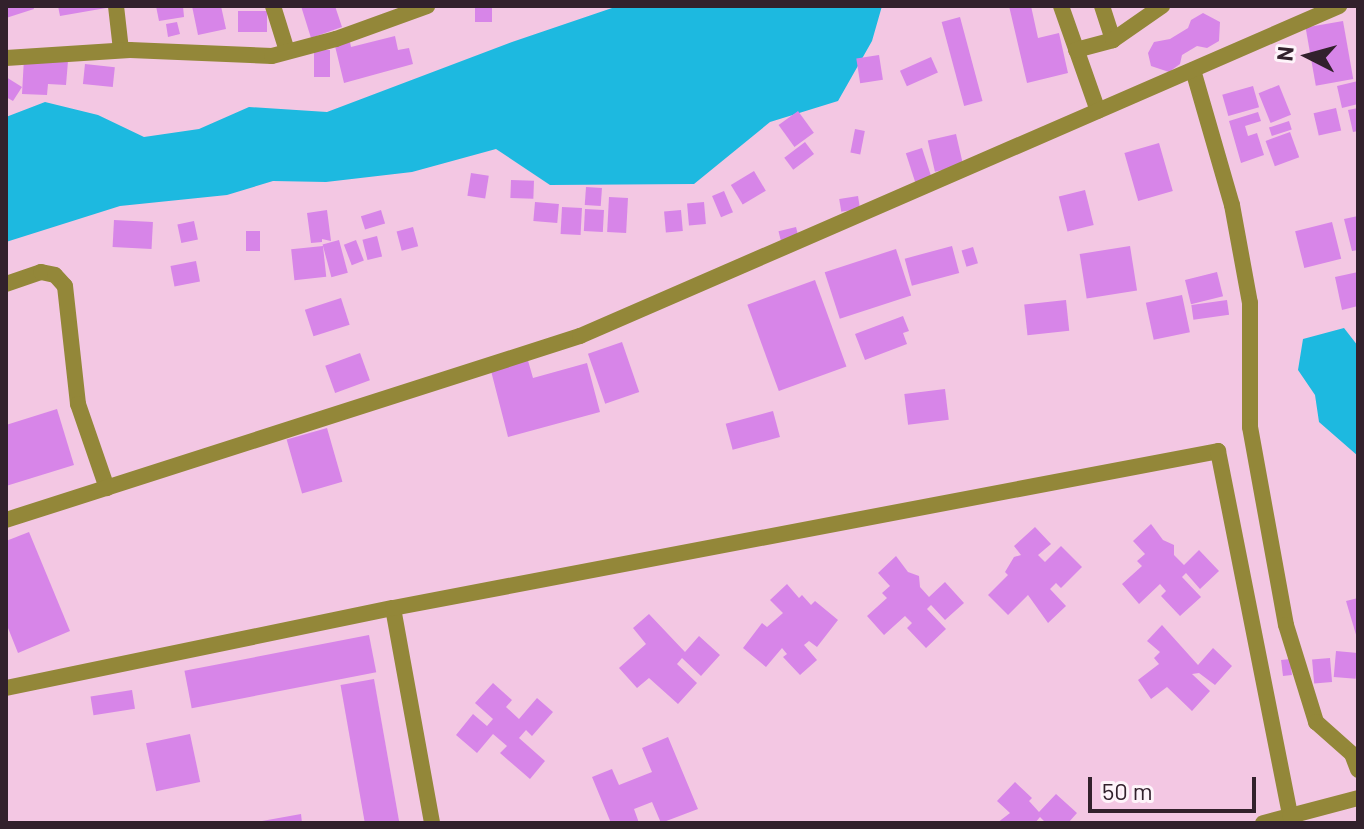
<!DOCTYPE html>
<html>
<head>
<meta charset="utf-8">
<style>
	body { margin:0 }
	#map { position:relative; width:1364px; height:829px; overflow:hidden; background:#f3c7e3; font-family:Barlow,sans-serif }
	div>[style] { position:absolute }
	.water>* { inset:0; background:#1db9e0 }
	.building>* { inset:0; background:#d785e8; transform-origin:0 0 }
	.minor>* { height:16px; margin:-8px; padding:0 8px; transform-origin:8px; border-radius:8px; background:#938739 }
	span { translate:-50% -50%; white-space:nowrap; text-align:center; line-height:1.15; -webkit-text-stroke:6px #fef4fa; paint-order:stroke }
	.frame { position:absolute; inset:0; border:8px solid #32212c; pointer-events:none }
	.north { position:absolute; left:1268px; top:16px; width:80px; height:80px; -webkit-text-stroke:6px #fef4fa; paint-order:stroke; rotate:276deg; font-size:22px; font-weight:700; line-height:32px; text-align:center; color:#32212c }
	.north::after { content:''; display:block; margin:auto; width:28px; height:36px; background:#32212c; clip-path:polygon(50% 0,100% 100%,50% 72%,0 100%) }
	.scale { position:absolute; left:1088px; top:777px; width:168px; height:36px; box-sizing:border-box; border:4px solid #32212c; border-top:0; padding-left:10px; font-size:24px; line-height:28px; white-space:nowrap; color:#32212c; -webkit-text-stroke:6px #fef4fa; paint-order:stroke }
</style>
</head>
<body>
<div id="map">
	<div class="water">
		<div style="clip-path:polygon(618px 6px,882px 6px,872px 41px,838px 101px,770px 122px,694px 184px,550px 185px,496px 149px,412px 172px,326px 182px,273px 181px,227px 195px,120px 206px,6px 242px,6px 117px,45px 102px,98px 115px,144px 137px,199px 129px,249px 107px,327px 112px,512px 42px)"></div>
		<div style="clip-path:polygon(1344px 328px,1358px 346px,1358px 456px,1319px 422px,1315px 395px,1298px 370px,1303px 339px)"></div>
	</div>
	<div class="building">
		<div style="clip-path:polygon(6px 6px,33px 6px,34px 9px,6px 18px)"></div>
		<div style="clip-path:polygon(58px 6px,106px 6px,106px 8px,60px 16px)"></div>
		<div style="clip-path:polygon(156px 6px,183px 6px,184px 17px,159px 21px)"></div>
		<div style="clip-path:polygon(192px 6px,221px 6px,226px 29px,198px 35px)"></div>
		<div style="clip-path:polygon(301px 6px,335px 6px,342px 27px,311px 38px)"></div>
		<div style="left:475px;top:6px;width:17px;height:16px"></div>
		<div style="clip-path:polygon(1009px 6px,1031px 6px,1038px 38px,1059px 33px,1068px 73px,1027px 83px)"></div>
		<div style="left:267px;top:11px;width:21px;height:29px;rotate:90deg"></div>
		<div style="clip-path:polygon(1203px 13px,1220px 22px,1219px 41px,1207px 48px,1197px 46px,1182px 55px,1180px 64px,1169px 72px,1151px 66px,1148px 53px,1154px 42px,1170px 39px,1188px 28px,1191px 20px)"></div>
		<div style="left:960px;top:17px;width:87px;height:19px;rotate:75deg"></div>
		<div style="left:1343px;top:21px;width:59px;height:38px;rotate:80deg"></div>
		<div style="clip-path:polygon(177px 22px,180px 34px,168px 37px,166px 24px)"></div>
		<div style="clip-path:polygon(395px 36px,398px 50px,409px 48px,413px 64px,344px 83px,335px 46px,350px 42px,351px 47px)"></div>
		<div style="left:314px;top:50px;width:16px;height:27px"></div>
		<div style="left:879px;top:55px;width:25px;height:23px;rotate:81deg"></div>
		<div style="left:931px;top:57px;width:17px;height:34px;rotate:66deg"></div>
		<div style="clip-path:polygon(24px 58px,68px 61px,66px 85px,48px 84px,47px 95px,22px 94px)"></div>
		<div style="left:85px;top:64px;width:30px;height:20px;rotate:6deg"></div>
		<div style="clip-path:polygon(6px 77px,22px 87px,13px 101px,6px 97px)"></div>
		<div style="clip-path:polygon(1358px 81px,1358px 104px,1342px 108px,1337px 86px)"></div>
		<div style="left:1279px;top:85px;width:32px;height:22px;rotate:68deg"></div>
		<div style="left:1253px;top:86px;width:22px;height:32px;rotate:74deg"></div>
		<div style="left:1336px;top:108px;width:23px;height:23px;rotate:77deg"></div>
		<div style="clip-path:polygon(1358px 108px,1358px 131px,1353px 132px,1348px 110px)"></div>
		<div style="left:798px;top:111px;width:27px;height:24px;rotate:54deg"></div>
		<div style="clip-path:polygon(1258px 112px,1261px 121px,1245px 126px,1248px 136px,1257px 133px,1264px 155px,1241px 163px,1229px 121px)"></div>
		<div style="left:1289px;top:121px;width:9px;height:21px;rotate:72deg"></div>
		<div style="left:855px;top:129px;width:10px;height:24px;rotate:11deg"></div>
		<div style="left:1290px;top:132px;width:27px;height:26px;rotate:70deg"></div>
		<div style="left:956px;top:134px;width:32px;height:29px;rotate:77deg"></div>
		<div style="left:805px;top:142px;width:15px;height:26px;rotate:53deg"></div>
		<div style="left:1159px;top:143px;width:50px;height:36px;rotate:74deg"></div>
		<div style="left:922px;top:148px;width:32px;height:17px;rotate:72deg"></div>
		<div style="left:754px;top:171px;width:23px;height:27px;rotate:59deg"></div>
		<div style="left:471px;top:173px;width:18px;height:23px;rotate:9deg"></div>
		<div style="left:511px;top:180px;width:23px;height:18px;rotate:2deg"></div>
		<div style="left:586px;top:187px;width:16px;height:18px;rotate:4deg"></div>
		<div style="left:1085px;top:190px;width:36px;height:27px;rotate:76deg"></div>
		<div style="left:724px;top:191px;width:23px;height:13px;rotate:67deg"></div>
		<div style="left:858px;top:196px;width:13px;height:19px;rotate:81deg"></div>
		<div style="left:609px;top:197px;width:19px;height:35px;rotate:3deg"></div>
		<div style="left:535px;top:202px;width:24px;height:19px;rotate:5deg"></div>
		<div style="left:704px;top:202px;width:22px;height:17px;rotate:85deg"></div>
		<div style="left:562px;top:207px;width:20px;height:27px;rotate:3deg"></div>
		<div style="left:585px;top:209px;width:19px;height:22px;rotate:3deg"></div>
		<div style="clip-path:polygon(327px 210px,331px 241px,322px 239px,322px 242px,311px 243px,307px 213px)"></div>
		<div style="left:381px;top:210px;width:14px;height:21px;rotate:73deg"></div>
		<div style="left:681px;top:210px;width:21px;height:17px;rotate:85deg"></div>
		<div style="clip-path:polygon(1358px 216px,1358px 250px,1352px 251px,1344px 219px)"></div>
		<div style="left:114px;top:220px;width:39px;height:27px;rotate:3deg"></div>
		<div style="left:194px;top:221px;width:19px;height:17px;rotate:78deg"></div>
		<div style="left:1332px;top:222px;width:38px;height:38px;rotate:76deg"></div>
		<div style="left:413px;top:227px;width:20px;height:17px;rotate:75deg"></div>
		<div style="left:796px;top:227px;width:12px;height:18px;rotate:76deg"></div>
		<div style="left:246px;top:231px;width:14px;height:20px"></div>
		<div style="left:377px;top:236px;width:21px;height:15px;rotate:76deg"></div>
		<div style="left:339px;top:240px;width:34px;height:17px;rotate:75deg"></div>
		<div style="left:356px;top:240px;width:22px;height:13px;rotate:69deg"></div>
		<div style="left:323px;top:246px;width:31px;height:32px;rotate:84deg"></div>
		<div style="left:952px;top:246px;width:28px;height:49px;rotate:75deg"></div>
		<div style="left:1130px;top:246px;width:45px;height:51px;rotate:81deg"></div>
		<div style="left:973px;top:247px;width:17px;height:12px;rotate:73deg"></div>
		<div style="left:896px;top:249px;width:49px;height:75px;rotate:72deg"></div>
		<div style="left:196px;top:261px;width:21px;height:26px;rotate:79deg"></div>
		<div style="left:1217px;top:272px;width:25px;height:33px;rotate:76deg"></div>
		<div style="clip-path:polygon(1358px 272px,1358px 306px,1342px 310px,1335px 277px)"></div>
		<div style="left:815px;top:280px;width:92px;height:72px;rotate:70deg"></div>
		<div style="left:1182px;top:295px;width:38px;height:37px;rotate:78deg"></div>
		<div style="left:341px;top:298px;width:28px;height:38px;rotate:72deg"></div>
		<div style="left:1066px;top:300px;width:31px;height:42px;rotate:84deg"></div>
		<div style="left:1227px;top:300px;width:15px;height:36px;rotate:82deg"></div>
		<div style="clip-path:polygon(903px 316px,909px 331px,903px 333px,907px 344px,865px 360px,855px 334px)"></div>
		<div style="left:622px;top:342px;width:53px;height:36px;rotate:71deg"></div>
		<div style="left:360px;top:353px;width:29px;height:37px;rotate:70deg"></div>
		<div style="clip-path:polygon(527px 357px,533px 378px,587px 363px,600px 412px,508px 437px,490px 367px)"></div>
		<div style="left:945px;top:389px;width:31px;height:41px;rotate:83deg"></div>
		<div style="clip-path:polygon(57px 409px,74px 465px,6px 486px,6px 425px)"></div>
		<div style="left:773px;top:411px;width:27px;height:49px;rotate:75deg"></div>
		<div style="left:327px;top:428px;width:56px;height:42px;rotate:74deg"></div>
		<div style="clip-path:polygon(1151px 524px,1163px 540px,1174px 545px,1174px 555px,1184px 565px,1199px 550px,1219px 571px,1200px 589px,1186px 573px,1182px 577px,1201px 597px,1180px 616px,1161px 596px,1166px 591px,1160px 584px,1139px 604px,1122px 584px,1142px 566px,1137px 561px,1145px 554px,1133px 541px)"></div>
		<div style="clip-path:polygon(1035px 527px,1051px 544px,1038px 555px,1045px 562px,1061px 546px,1082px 567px,1061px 588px,1056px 583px,1050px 589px,1066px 606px,1048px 623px,1028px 595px,1008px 615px,988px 595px,1008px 575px,1005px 572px,1014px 557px,1021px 555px,1014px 546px)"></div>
		<div style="clip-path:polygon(29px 532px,70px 631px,18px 653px,6px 623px,6px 541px)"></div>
		<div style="clip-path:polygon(896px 556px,908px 572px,919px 576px,920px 587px,929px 597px,945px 582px,964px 603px,945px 620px,931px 605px,927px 609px,946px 629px,926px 648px,907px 628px,912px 623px,905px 616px,884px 635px,867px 616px,887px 598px,882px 593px,890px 586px,878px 573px)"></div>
		<div style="clip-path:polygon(787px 584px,799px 598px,802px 595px,811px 605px,815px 601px,838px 620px,817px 647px,809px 641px,804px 645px,817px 660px,800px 675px,783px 657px,787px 654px,782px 648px,766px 667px,743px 648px,762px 623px,767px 627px,783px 613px,770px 600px)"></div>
		<div style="clip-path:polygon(1358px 598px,1358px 638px,1357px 638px,1346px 601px)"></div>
		<div style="clip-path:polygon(649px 614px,685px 652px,699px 636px,720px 655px,701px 676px,682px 658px,677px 664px,697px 683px,678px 704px,649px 678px,637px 688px,619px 668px,646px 644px,633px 628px)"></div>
		<div style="clip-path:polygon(1162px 625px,1198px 665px,1213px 648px,1232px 666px,1215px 685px,1199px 673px,1192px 674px,1210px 691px,1192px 711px,1167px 687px,1151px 699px,1138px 680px,1159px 664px,1154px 658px,1160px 652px,1147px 641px)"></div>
		<div style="left:369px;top:635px;width:38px;height:188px;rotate:79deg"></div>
		<div style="left:1336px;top:651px;width:22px;height:26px;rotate:5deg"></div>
		<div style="left:1330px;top:658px;width:24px;height:18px;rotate:85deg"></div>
		<div style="left:1290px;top:659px;width:16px;height:9px;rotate:83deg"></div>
		<div style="left:374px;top:679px;width:146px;height:34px;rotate:80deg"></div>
		<div style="clip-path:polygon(493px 683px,512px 700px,506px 707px,519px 719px,537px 698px,553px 712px,532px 736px,526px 730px,519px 738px,545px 761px,530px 779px,500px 753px,507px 746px,493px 734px,477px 753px,456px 735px,473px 714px,487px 726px,493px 719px,475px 703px)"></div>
		<div style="left:132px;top:690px;width:19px;height:42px;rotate:81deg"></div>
		<div style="left:190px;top:734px;width:49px;height:45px;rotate:78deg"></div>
		<div style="clip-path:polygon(668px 737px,698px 809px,661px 823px,652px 802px,634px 809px,639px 823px,611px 823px,592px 777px,612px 769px,619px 785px,652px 772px,642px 748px)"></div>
		<div style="clip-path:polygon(1015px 782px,1032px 798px,1029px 801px,1039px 812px,1056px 794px,1077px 813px,1068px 823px,1046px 823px,1040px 817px,1035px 823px,997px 823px,1010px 813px,997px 801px)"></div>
		<div style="clip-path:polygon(301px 814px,302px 823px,262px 823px,262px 821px)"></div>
	</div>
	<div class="minor">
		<div style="left:116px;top:6px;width:44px;rotate:83.5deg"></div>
		<div style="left:273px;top:6px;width:47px;rotate:72.7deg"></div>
		<div style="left:1061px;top:6px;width:111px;rotate:70.6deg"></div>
		<div style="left:1102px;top:6px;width:36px;rotate:72deg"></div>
		<div style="left:1076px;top:50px;width:38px;rotate:-15deg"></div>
		<div style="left:1113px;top:40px;width:60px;rotate:-34.8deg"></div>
		<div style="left:6px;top:58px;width:124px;rotate:-3.7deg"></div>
		<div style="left:130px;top:50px;width:142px;rotate:2.4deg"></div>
		<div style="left:272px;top:56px;width:66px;rotate:-14.9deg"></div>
		<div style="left:336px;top:39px;width:97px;rotate:-19.9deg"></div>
		<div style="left:1193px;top:70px;width:141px;rotate:73.9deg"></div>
		<div style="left:1232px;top:205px;width:100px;rotate:79.6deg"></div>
		<div style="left:1250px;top:303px;width:124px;rotate:90deg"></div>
		<div style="left:1250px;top:427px;width:201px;rotate:79.7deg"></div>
		<div style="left:1286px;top:625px;width:102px;rotate:72.8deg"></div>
		<div style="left:1316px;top:722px;width:48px;rotate:41.6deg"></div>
		<div style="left:1352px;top:754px;width:17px;rotate:69deg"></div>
		<div style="left:6px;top:284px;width:37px;rotate:-19deg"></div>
		<div style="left:41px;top:272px;width:14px;rotate:12deg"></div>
		<div style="left:55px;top:275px;width:15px;rotate:48deg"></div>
		<div style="left:65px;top:286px;width:119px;rotate:83.7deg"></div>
		<div style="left:78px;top:404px;width:89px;rotate:71deg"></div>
		<div style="left:6px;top:520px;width:603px;rotate:-17.77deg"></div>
		<div style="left:580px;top:336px;width:828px;rotate:-23.5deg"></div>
		<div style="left:393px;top:608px;width:219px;rotate:79.7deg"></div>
		<div style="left:6px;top:688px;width:395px;rotate:-11.7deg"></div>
		<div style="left:393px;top:608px;width:840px;rotate:-10.77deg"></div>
		<div style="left:1218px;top:451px;width:372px;rotate:78.8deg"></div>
		<div style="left:1290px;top:816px;width:28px;rotate:165deg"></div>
		<div style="left:1290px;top:816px;width:70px;rotate:-14.8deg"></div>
	</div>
	<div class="frame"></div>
	<div class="north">N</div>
	<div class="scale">50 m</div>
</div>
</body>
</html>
